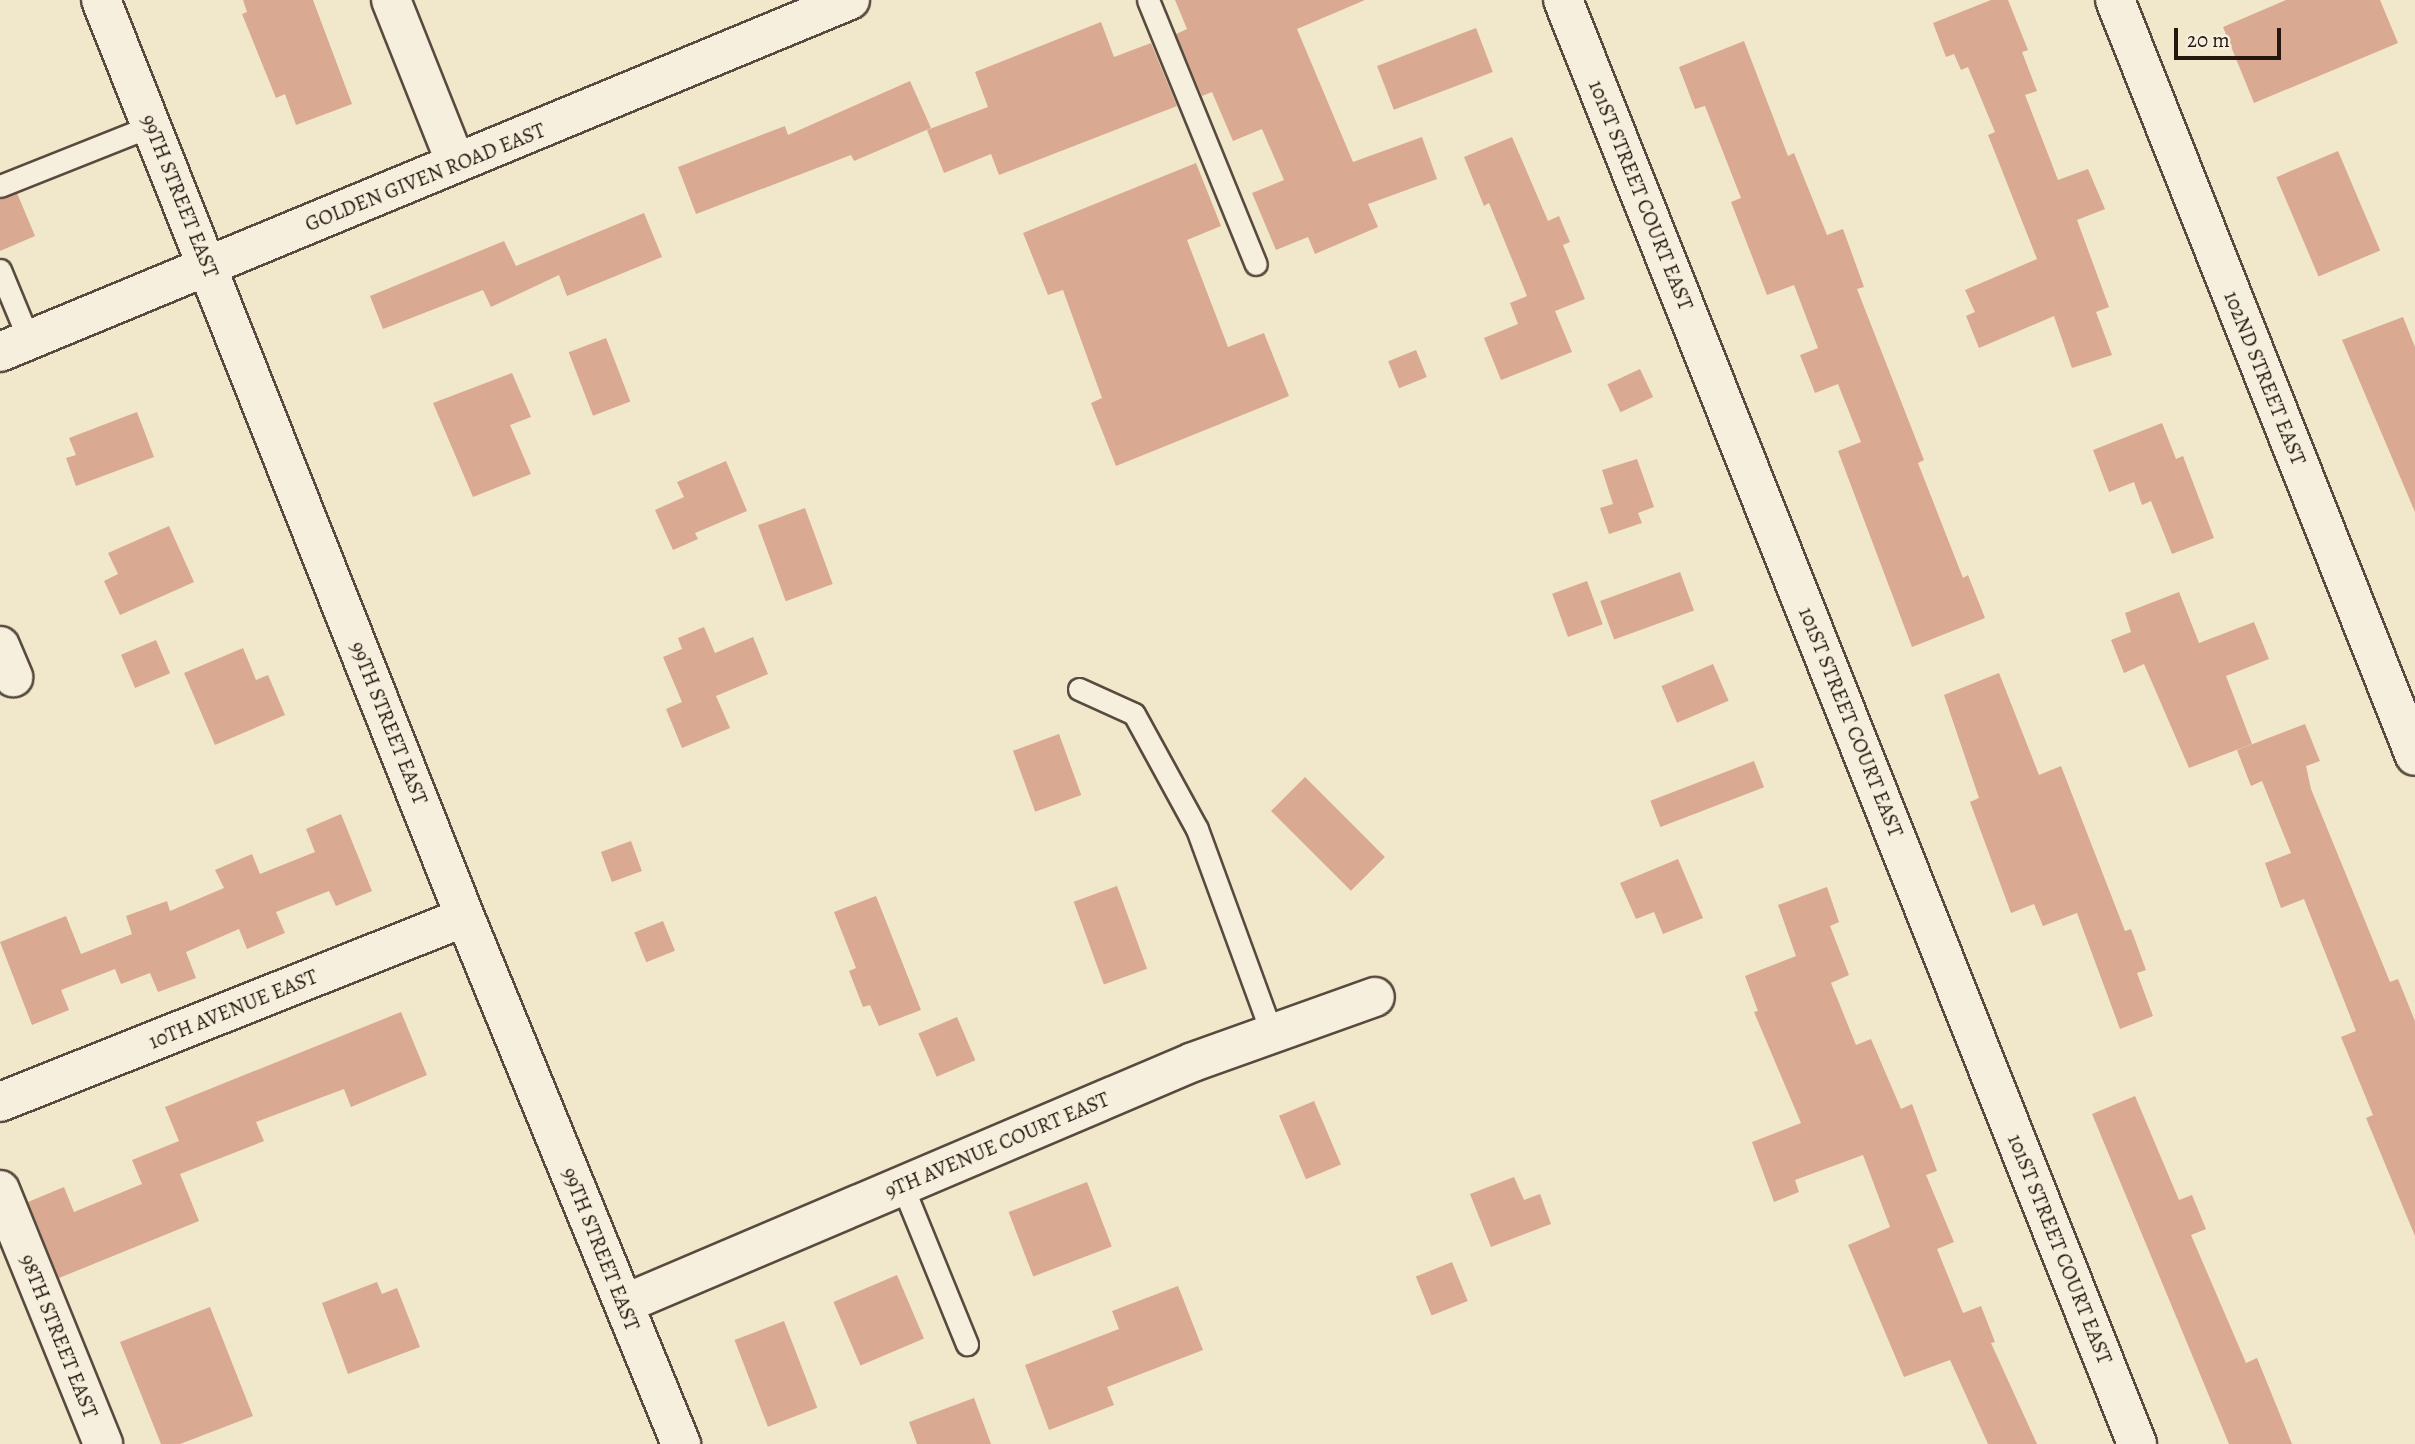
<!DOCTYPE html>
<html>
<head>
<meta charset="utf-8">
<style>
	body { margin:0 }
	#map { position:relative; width:2415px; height:1444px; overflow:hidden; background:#f1e7cb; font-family:Alegreya,serif }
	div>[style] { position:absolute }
	.building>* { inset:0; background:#daa992; transform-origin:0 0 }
	.roads { filter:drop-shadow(2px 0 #584a3e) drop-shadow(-2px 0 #584a3e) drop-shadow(0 2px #584a3e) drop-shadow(0 -2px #584a3e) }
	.service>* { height:21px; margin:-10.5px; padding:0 10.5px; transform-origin:10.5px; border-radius:10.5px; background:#f6efdd }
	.minor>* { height:38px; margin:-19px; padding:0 19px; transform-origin:19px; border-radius:19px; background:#f6efdd }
	.tertiary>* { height:38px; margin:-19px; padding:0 19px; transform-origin:19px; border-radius:19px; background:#f6efdd }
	span { translate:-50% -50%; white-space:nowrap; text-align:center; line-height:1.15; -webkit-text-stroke:6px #f6efdd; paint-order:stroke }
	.street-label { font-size:21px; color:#25160f }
	.scale { position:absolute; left:2174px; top:28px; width:107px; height:32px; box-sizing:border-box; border:4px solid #25160f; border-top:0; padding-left:9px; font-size:21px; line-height:24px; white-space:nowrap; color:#25160f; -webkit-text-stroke:5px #f6efdd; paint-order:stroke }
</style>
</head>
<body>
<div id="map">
	<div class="building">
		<div style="clip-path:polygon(243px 0,313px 0,352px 104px,296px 125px,285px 94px,276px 98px,242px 14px,247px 12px)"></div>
		<div style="clip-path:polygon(1175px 0,1365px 0,1297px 29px,1353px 162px,1422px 137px,1437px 179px,1368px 204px,1378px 227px,1315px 254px,1308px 237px,1276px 250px,1252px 193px,1284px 180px,1262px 129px,1233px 141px,1212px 92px,1202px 96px,1176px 34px,1187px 29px)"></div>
		<div style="clip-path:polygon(1991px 0,2008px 0,2028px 50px,2022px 52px,2037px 91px,2025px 95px,2058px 180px,2088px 169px,2105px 209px,2077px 220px,2109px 307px,2096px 312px,2112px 355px,2072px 368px,2054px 316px,1979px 348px,1966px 316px,1975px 312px,1965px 290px,2037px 259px,1988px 135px,1995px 132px,1968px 67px,1961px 70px,1954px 54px,1946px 57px,1933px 23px)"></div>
		<div style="clip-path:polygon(2286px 0,2380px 0,2398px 43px,2254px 103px,2223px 27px)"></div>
		<div style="clip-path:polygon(1101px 22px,1114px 57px,1151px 43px,1177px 106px,999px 175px,991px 154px,944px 173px,927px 130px,988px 107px,975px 72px)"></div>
		<div style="left:1476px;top:28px;width:47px;height:106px;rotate:69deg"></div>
		<div style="clip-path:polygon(1744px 41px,1788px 156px,1794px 153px,1827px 235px,1843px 229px,1864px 287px,1857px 289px,1924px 460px,1918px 463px,1963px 578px,1968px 575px,1985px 618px,1912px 647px,1838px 451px,1861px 442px,1838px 384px,1815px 393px,1800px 355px,1818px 348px,1794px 285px,1767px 295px,1731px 202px,1741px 198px,1705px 106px,1695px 109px,1679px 67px)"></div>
		<div style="clip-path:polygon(910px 81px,931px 128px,854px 161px,851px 155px,696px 214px,678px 167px,785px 126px,788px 135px)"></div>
		<div style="clip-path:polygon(1512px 137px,1548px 221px,1559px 216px,1570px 242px,1563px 245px,1585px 299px,1555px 311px,1572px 352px,1501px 380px,1484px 338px,1518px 324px,1510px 303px,1527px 296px,1489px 203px,1484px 206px,1464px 157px)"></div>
		<div style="left:2338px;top:151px;width:108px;height:67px;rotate:67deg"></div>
		<div style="clip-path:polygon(1196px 163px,1221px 226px,1187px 240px,1228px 347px,1264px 333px,1289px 396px,1116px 466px,1091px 403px,1102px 398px,1063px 290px,1048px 295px,1023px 233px)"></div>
		<div style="clip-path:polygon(17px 193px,35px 236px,0 251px,0 199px)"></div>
		<div style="clip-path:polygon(644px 213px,662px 257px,567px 296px,559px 275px,491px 307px,483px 290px,383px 329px,370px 296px,504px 241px,516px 266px)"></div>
		<div style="clip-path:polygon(2403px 317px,2415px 347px,2415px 512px,2342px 340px)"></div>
		<div style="left:606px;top:338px;width:68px;height:40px;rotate:69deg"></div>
		<div style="left:1416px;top:350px;width:29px;height:30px;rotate:68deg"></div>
		<div style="left:1640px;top:369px;width:31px;height:36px;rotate:65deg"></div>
		<div style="clip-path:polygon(512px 373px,531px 417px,510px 425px,531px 474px,473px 497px,433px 403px)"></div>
		<div style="clip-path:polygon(137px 412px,154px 457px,76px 486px,66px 458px,76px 455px,69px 438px)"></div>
		<div style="clip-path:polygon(2162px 423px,2176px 459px,2183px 456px,2214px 538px,2172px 554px,2151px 501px,2142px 505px,2134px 482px,2109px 492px,2093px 450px)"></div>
		<div style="clip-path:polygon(1637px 459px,1654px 507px,1638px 513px,1642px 523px,1609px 534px,1600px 508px,1613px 504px,1602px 470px)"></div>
		<div style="clip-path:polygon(726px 461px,747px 511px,695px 533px,698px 539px,673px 550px,655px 510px,684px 497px,677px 482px)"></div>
		<div style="left:805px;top:508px;width:81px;height:50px;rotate:70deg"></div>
		<div style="clip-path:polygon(169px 526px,194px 582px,120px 615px,104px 581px,118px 574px,108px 553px)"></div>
		<div style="left:1680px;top:572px;width:41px;height:85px;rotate:70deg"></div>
		<div style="left:1587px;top:581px;width:46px;height:37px;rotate:70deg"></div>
		<div style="clip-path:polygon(2179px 592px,2199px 643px,2254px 622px,2269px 659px,2226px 676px,2252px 744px,2189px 768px,2144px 664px,2124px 673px,2111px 640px,2131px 632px,2125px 613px)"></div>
		<div style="clip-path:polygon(704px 627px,715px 653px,753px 637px,768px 674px,716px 696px,730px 728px,682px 748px,666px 709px,682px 702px,663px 657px,682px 649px,678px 638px)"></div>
		<div style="left:156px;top:640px;width:36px;height:38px;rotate:67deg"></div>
		<div style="clip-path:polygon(243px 648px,256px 680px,268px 675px,285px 715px,215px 745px,184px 673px)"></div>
		<div style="left:1713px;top:664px;width:40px;height:56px;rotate:67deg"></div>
		<div style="clip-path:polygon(1999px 673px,2039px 775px,2061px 766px,2125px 931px,2131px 929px,2146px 970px,2137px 973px,2153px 1016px,2120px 1029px,2077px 913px,2043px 926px,2034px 904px,2011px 913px,1970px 802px,1979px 798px,1944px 695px)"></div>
		<div style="clip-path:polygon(2305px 724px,2320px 761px,2306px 766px,2311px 789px,2390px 982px,2398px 979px,2415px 1021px,2415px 1236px,2366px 1118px,2373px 1115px,2341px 1037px,2356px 1031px,2304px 899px,2281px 908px,2265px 863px,2291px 853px,2262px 781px,2251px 786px,2237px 750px)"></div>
		<div style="left:1059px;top:734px;width:65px;height:49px;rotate:70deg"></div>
		<div style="left:1754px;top:761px;width:28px;height:111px;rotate:69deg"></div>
		<div style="left:1305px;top:777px;width:113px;height:48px;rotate:45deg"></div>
		<div style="clip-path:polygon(341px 814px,372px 891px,336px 906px,329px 891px,276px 912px,285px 933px,247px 949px,239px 929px,186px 952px,196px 978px,158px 992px,150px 973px,121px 984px,115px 969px,61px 990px,69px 1010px,32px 1025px,0 942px,66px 916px,81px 954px,132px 934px,126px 916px,167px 901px,170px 911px,224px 888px,215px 870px,252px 854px,260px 874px,315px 852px,306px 829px)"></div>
		<div style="left:631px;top:841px;width:32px;height:32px;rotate:70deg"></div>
		<div style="clip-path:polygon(1678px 859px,1703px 918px,1663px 934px,1654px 912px,1636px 919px,1620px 883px)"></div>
		<div style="left:1117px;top:886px;width:88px;height:46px;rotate:70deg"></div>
		<div style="clip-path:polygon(1827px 887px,1839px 922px,1830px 926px,1849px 975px,1831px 983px,1856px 1045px,1871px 1039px,1901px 1109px,1912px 1104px,1937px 1171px,1926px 1175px,1954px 1242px,1937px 1249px,1963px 1313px,1981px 1306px,1995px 1342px,1991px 1343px,2037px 1444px,1988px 1444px,1950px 1360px,1904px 1377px,1848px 1245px,1890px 1227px,1863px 1155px,1795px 1180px,1799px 1192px,1774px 1202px,1752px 1142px,1801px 1123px,1754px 1012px,1758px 1011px,1745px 976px,1796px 956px,1778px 905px)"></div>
		<div style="clip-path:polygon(876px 896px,921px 1010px,879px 1026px,870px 1005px,863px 1007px,849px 971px,856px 968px,834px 912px)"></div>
		<div style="left:663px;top:921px;width:32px;height:31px;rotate:68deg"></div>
		<div style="clip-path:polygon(401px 1012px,427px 1075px,351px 1107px,344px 1089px,256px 1122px,264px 1141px,180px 1174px,199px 1221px,59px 1278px,28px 1202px,64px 1187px,74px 1212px,142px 1184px,132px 1160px,179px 1141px,165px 1107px)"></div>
		<div style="left:957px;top:1017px;width:47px;height:42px;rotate:67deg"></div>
		<div style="clip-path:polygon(2135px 1096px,2179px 1200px,2192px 1195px,2206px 1229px,2191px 1235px,2246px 1363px,2257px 1358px,2292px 1444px,2229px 1444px,2092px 1114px)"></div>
		<div style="left:1314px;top:1101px;width:69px;height:38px;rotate:67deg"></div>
		<div style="clip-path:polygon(1514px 1177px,1524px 1200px,1540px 1194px,1551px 1224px,1491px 1247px,1470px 1194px)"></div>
		<div style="left:1087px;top:1182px;width:69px;height:84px;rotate:69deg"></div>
		<div style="left:1452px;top:1262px;width:42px;height:39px;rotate:68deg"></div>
		<div style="left:897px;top:1275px;width:69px;height:69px;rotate:67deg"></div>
		<div style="clip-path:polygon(377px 1282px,382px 1294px,397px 1288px,420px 1347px,348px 1374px,322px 1303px)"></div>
		<div style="clip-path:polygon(1178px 1286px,1203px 1350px,1107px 1387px,1114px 1405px,1049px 1430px,1025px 1365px,1119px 1329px,1112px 1311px)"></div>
		<div style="clip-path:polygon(210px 1307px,253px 1416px,180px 1444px,161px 1444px,120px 1342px)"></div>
		<div style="left:784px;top:1321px;width:93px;height:53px;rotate:69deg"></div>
		<div style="clip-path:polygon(974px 1398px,991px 1444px,917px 1444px,909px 1422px)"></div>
	</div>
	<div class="roads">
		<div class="service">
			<div style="left:1148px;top:0;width:285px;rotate:67.8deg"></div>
			<div style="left:0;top:186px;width:162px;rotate:-21.7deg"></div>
			<div style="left:0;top:270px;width:76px;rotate:67.5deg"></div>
			<div style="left:1079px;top:689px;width:60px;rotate:24.4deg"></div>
			<div style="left:1134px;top:714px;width:131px;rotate:61.3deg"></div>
			<div style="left:1197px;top:829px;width:218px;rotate:69.9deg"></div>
			<div style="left:902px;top:1185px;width:172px;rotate:67.8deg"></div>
		</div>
		<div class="minor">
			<div style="left:391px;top:0;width:175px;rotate:68.3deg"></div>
			<div style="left:1563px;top:0;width:1554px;rotate:68.32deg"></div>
			<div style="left:2115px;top:0;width:813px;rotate:68.36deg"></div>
			<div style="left:0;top:646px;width:34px;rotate:67deg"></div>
			<div style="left:0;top:1102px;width:500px;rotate:-21.7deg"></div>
			<div style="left:0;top:1190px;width:274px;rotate:67.9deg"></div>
			<div style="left:624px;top:1304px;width:618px;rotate:-23.04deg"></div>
			<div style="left:1193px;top:1062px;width:193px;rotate:-19.7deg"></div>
		</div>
		<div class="tertiary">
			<div style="left:101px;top:0;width:987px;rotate:68.35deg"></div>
			<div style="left:465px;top:917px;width:570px;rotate:67.71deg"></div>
			<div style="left:0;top:352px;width:920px;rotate:-22.5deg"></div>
		</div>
	</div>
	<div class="street-label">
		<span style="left:425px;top:177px;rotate:-22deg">GOLDEN GIVEN ROAD EAST</span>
		<span style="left:1641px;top:195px;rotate:68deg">101ST STREET COURT EAST</span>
		<span style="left:180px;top:196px;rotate:68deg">99TH STREET EAST</span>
		<span style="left:2265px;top:378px;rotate:68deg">102ND STREET EAST</span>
		<span style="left:1851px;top:722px;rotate:68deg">101ST STREET COURT EAST</span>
		<span style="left:389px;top:723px;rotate:68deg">99TH STREET EAST</span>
		<span style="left:233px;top:1009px;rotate:-22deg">10TH AVENUE EAST</span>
		<span style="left:997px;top:1145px;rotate:-23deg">9TH AVENUE COURT EAST</span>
		<span style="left:601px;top:1249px;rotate:68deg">99TH STREET EAST</span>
		<span style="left:2060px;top:1249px;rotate:68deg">101ST STREET COURT EAST</span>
		<span style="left:59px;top:1336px;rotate:68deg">98TH STREET EAST</span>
	</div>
	<div class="scale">20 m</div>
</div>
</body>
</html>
